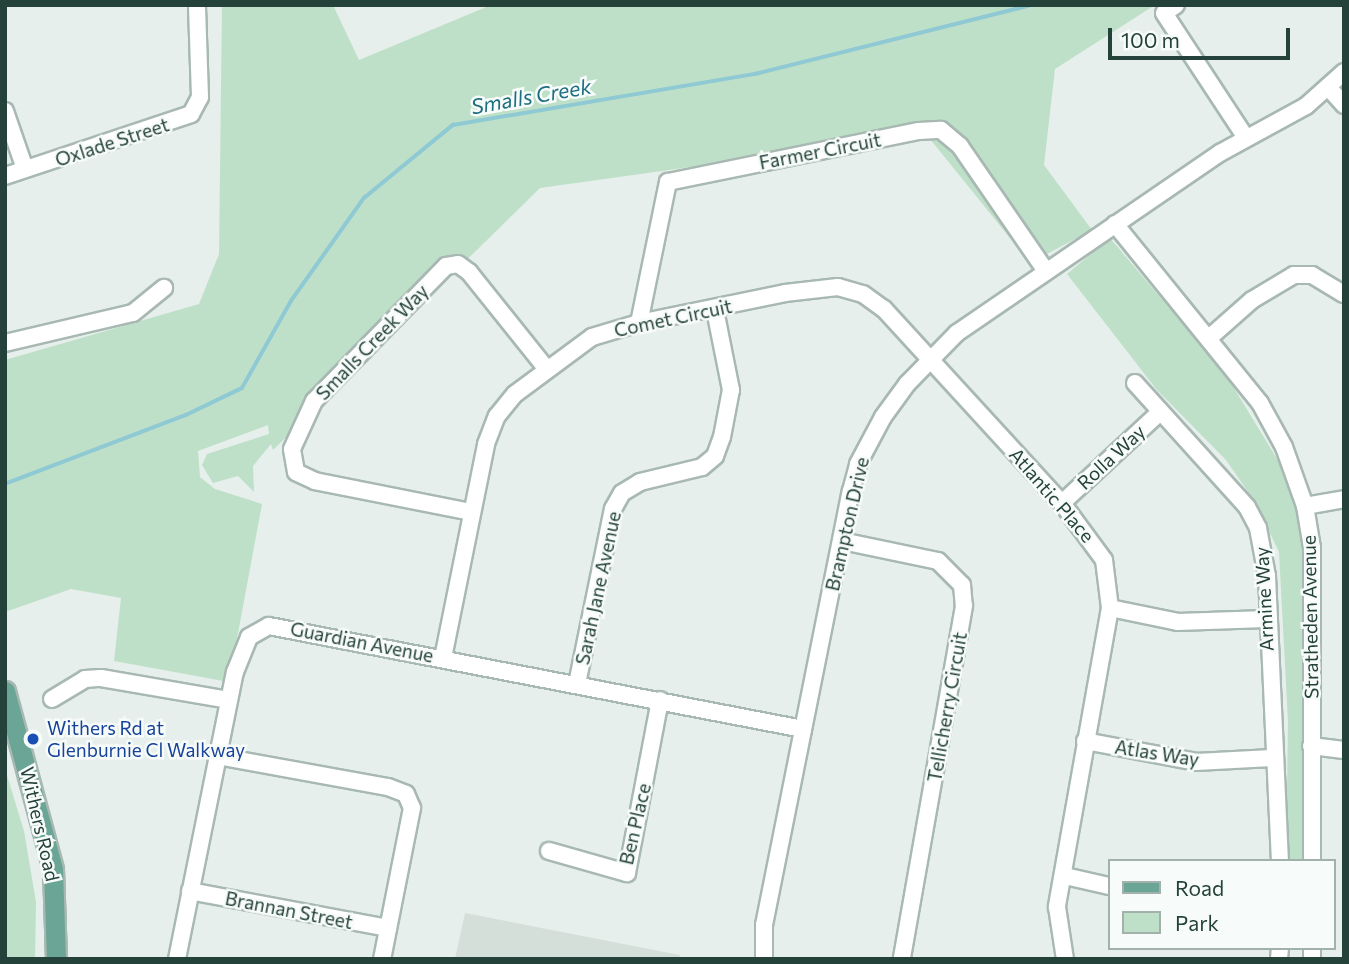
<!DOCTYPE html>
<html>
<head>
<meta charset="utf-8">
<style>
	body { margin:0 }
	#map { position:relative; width:1349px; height:964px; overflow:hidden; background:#e6efeb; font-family:Commissioner,sans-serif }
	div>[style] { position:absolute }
	.built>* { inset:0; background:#d4dfda }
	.green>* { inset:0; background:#bfe0c8 }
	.stream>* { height:3.5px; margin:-1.75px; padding:0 1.75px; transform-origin:1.75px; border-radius:1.75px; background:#8ec9d4 }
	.roads { filter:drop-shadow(2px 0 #a8b8b2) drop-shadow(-2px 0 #a8b8b2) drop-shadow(0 2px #a8b8b2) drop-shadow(0 -2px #a8b8b2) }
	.minor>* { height:16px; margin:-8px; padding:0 8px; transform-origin:8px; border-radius:8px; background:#fff }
	.major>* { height:19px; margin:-9.5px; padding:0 9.5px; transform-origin:9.5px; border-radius:9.5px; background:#6aa596 }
	.dots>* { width:19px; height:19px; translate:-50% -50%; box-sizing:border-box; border:4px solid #f7fbf9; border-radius:50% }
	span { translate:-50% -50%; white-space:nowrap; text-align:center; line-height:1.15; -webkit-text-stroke:5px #f7fbf9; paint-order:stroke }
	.street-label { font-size:19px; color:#24423a }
	.transit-label { font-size:19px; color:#164399 }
	.left { translate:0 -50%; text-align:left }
	.water-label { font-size:21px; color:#1c6f80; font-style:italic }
	.frame { position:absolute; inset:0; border:7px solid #24423a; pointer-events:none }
	.legend { position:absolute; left:1108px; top:859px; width:228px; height:91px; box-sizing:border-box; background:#f7fbf9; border:2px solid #a3b1ad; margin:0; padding:9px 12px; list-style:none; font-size:21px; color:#24423a }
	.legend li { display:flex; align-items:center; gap:14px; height:35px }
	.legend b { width:35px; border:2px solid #a3b1ad }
	.scale { position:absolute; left:1108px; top:28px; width:182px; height:32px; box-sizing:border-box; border:4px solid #24423a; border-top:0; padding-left:9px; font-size:21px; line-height:24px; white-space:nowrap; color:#24423a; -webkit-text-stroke:5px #f7fbf9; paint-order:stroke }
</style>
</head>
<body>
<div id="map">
	<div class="built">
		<div style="clip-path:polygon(465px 913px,680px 955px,679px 959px,455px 959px)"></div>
	</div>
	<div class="green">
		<div style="clip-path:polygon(222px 5px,333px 5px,359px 60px,491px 5px,1155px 5px,1055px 69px,1044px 165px,1092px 230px,1030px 263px,926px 134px,540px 188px,273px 450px,271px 444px,253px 466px,254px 492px,238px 476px,213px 483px,202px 465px,207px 454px,269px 434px,268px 425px,198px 451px,200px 477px,215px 489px,262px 504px,229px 682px,114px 661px,121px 598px,71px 589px,5px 612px,5px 360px,199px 304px,219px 254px)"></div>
		<div style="clip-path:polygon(1110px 238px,1226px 375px,1287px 475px,1299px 517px,1308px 581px,1303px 861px,1286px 861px,1288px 722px,1279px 552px,1255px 502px,1226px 460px,1157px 390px,1067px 274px)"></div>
		<div style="clip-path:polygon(5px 769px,24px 831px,36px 902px,35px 959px,5px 959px)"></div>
	</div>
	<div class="stream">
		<div style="left:5px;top:484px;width:194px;rotate:-20.9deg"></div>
		<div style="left:186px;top:415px;width:62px;rotate:-25.7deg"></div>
		<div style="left:242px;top:388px;width:100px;rotate:-60.6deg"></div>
		<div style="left:291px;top:301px;width:126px;rotate:-54.7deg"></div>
		<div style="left:364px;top:198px;width:115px;rotate:-39.4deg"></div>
		<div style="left:453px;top:125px;width:306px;rotate:-9.6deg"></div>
		<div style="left:755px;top:74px;width:285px;rotate:-14deg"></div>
	</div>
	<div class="roads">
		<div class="minor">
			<div style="left:1176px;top:5px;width:14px;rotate:146deg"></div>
			<div style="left:1164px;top:13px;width:149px;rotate:56.7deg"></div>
			<div style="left:1328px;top:87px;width:24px;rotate:48deg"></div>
			<div style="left:5px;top:111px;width:61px;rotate:71deg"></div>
			<div style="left:5px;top:176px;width:196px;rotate:-18.4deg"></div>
			<div style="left:191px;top:114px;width:19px;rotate:-62deg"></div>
			<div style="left:200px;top:97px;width:92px;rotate:-91.9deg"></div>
			<div style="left:1115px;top:224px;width:230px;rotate:51deg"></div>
			<div style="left:1260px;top:403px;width:50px;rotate:61.4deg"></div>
			<div style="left:1284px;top:447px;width:63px;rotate:70.4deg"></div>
			<div style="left:1305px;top:506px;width:43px;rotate:80.5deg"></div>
			<div style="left:1312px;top:548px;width:313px;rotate:90deg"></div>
			<div style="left:639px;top:323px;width:144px;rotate:-78.4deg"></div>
			<div style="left:668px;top:182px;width:256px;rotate:-11.5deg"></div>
			<div style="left:919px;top:131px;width:22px;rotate:-3deg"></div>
			<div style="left:941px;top:130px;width:25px;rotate:40deg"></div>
			<div style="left:960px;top:146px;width:152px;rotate:55.5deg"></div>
			<div style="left:1209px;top:338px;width:57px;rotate:-41.5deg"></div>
			<div style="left:1252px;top:300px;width:49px;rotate:-30.8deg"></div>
			<div style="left:1294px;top:275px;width:18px"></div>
			<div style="left:1312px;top:275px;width:37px;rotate:31deg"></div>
			<div style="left:5px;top:343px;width:131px;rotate:-13.2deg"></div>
			<div style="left:133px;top:313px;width:40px;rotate:-39deg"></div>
			<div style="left:1135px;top:383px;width:167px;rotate:47.9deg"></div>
			<div style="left:1247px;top:507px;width:24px;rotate:62deg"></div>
			<div style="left:1258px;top:528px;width:49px;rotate:79.4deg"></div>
			<div style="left:1267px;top:576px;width:285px;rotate:87.4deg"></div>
			<div style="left:1062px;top:503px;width:134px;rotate:-42.9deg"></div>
			<div style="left:1305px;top:506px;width:40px;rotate:-10deg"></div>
			<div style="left:471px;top:512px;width:159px;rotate:-168.8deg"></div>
			<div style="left:315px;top:481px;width:21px;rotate:-155deg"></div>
			<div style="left:296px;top:472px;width:23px;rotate:-100deg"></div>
			<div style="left:292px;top:449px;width:53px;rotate:-65.4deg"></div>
			<div style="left:314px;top:401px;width:189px;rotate:-45.6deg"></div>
			<div style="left:446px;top:266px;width:12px;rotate:-9deg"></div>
			<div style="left:458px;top:264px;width:14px;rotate:36deg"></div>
			<div style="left:469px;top:272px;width:123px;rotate:51.3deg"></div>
			<div style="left:842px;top:541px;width:98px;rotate:11.8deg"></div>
			<div style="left:938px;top:561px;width:34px;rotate:45deg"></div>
			<div style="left:962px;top:585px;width:21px;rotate:85deg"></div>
			<div style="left:964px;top:606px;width:358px;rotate:100deg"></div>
			<div style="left:1110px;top:608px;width:69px;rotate:11.6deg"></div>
			<div style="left:1178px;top:622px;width:88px;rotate:-2deg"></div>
			<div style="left:443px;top:658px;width:218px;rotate:-78.6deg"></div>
			<div style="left:486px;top:444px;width:30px;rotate:-69deg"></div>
			<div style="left:497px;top:416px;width:28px;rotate:-51deg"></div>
			<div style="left:515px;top:394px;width:96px;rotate:-36.5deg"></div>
			<div style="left:592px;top:337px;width:49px;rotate:-16.6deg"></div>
			<div style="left:639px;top:323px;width:149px;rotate:-11.6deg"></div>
			<div style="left:785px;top:293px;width:53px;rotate:-6.5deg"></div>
			<div style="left:838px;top:287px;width:26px;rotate:16deg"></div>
			<div style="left:863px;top:294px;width:26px;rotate:36deg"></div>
			<div style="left:884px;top:309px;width:263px;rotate:47.5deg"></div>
			<div style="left:1062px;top:503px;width:71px;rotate:53.6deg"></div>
			<div style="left:1104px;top:560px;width:48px;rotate:82.9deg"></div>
			<div style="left:1110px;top:608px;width:304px;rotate:100.1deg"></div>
			<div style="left:1057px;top:907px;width:53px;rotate:81.3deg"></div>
			<div style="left:577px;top:684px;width:179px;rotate:-78.4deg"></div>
			<div style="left:613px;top:509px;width:18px;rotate:-61deg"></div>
			<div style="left:622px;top:493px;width:21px;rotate:-31deg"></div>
			<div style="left:640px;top:482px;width:64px;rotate:-13.6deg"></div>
			<div style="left:702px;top:467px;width:17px;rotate:-40deg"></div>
			<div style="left:715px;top:456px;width:20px;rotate:-70deg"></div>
			<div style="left:722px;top:437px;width:48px;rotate:-79.2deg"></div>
			<div style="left:731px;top:390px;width:82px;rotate:-101.3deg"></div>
			<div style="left:52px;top:699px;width:39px;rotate:-31deg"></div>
			<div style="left:85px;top:679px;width:16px;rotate:-4deg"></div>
			<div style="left:101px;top:678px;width:129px;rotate:9.8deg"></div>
			<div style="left:1085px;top:741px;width:113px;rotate:10.7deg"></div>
			<div style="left:1196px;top:762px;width:76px;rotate:-3deg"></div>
			<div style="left:1311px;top:746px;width:33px;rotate:7deg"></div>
			<div style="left:217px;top:756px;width:174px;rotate:10.3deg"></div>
			<div style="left:388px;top:787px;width:19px;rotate:21deg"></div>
			<div style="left:406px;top:794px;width:15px;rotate:67deg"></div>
			<div style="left:412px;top:808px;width:154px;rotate:101.2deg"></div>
			<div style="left:549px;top:851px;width:81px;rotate:15.8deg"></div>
			<div style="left:627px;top:873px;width:176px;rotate:-79.2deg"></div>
			<div style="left:1065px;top:876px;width:45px;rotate:12.8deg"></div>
			<div style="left:190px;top:891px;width:201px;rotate:10.6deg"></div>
			<div style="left:1312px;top:948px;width:11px;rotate:90deg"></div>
			<div style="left:177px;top:959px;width:293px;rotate:-78.6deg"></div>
			<div style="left:235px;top:672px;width:38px;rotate:-68deg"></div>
			<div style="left:249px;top:637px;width:23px;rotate:-29deg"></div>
			<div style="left:269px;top:626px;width:544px;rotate:10.92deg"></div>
			<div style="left:764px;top:959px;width:34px;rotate:-90deg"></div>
			<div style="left:764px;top:925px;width:443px;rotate:-78.7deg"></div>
			<div style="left:851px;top:491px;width:28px;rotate:-75deg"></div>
			<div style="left:858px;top:464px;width:53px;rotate:-62deg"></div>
			<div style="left:883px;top:417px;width:41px;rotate:-54deg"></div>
			<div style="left:907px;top:384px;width:71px;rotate:-45.6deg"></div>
			<div style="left:957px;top:333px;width:319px;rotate:-34.4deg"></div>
			<div style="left:1220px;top:153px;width:98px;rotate:-28.7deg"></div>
			<div style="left:1306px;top:106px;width:51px;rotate:-41.8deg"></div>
			<div style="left:1279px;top:959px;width:11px;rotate:-85deg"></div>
		</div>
		<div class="major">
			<div style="left:5px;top:691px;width:184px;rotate:74.9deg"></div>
			<div style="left:53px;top:869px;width:90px;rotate:88.1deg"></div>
		</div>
	</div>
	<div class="dots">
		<div style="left:33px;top:739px;background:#1a4fb4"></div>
	</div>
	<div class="street-label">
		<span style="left:112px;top:142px;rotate:-18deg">Oxlade Street</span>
		<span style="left:820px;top:151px;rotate:-11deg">Farmer Circuit</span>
		<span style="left:673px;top:318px;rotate:-12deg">Comet Circuit</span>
		<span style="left:372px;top:342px;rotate:-46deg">Smalls Creek Way</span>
		<span style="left:1111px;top:457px;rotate:-43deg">Rolla Way</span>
		<span style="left:1052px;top:495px;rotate:49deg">Atlantic Place</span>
		<span style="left:847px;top:524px;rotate:-77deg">Brampton Drive</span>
		<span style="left:598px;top:588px;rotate:-78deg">Sarah Jane Avenue</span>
		<span style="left:1264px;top:599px;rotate:-93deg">Armine Way</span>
		<span style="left:1310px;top:617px;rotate:-91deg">Stratheden Avenue</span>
		<span style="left:362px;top:642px;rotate:11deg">Guardian Avenue</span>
		<span style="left:947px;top:707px;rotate:-80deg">Tellicherry Circuit</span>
		<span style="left:1157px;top:753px;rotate:9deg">Atlas Way</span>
		<span style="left:40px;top:824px;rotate:77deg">Withers Road</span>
		<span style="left:635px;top:824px;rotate:-77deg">Ben Place</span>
		<span style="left:289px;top:910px;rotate:11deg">Brannan Street</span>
	</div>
	<div class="transit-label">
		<span class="left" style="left:47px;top:739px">Withers Rd at<br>Glenburnie Cl Walkway</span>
	</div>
	<div class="water-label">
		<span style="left:531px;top:96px;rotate:-10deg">Smalls Creek</span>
	</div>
	<div class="frame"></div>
	<ul class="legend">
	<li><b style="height:9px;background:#6aa596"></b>Road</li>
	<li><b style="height:19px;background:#bfe0c8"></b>Park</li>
	</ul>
	<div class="scale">100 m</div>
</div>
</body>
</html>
